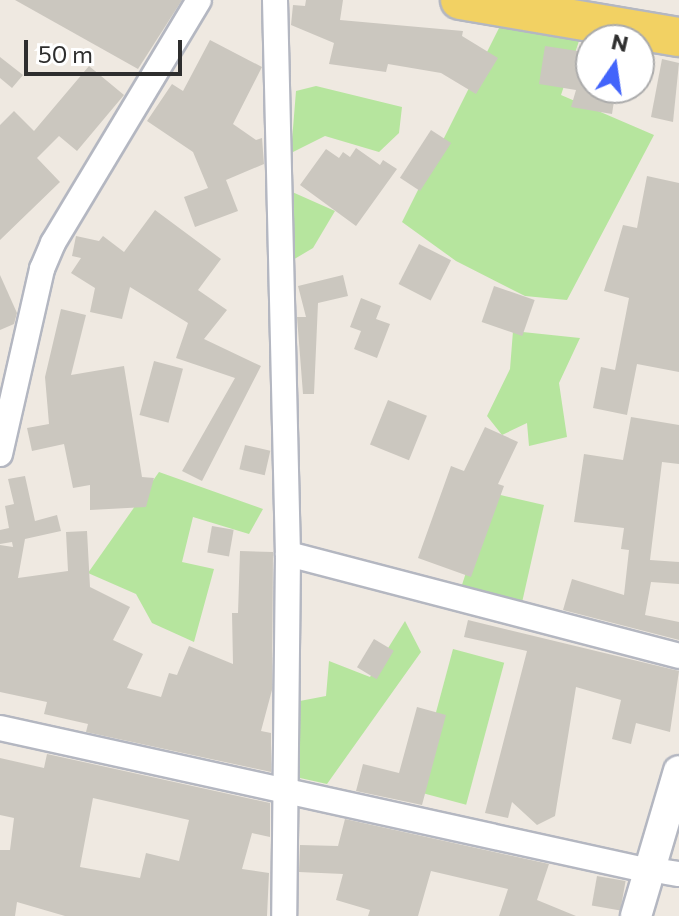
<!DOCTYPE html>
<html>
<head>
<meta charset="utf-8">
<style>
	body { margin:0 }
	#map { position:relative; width:679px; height:916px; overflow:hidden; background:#efe9e1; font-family:Commissioner,sans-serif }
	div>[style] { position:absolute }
	.green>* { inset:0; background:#b6e59e; transform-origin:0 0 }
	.building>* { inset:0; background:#cbc7bf; transform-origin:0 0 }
	.roads { filter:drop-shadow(2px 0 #b4b7c1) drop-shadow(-2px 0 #b4b7c1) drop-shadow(0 2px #b4b7c1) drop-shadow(0 -2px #b4b7c1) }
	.minor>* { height:24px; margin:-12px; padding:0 12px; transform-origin:12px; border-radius:12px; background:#fff }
	.tertiary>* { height:30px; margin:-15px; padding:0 15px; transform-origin:15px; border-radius:15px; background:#fff }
	.primary>* { height:38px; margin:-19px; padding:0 19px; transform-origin:19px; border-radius:19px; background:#f2d163 }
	span { translate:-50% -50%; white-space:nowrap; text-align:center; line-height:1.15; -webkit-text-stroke:6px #fff; paint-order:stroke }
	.north { position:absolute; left:575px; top:24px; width:80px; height:80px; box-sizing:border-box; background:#fff; border:2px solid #ababab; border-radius:50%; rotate:13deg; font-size:22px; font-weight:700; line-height:32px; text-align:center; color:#2e2e2e }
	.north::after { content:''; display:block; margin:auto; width:28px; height:36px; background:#4264fb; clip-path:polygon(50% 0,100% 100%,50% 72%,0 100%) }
	.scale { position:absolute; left:24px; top:40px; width:158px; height:36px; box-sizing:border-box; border:4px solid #2e2e2e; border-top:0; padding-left:10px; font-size:24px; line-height:28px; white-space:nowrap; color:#2e2e2e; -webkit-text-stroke:6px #fff; paint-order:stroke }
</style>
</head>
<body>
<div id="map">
	<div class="green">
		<div style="clip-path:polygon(500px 26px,580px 38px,561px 95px,654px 135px,567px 300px,525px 296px,456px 261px,402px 222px)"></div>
		<div style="clip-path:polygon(316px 86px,402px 107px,399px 133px,379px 152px,325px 136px,291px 153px,296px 91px)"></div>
		<div style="clip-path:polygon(290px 191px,335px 211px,313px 248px,286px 264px)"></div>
		<div style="clip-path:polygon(513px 331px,580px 338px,559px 383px,567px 437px,529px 446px,527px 423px,502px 435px,487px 416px,510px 369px)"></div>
		<div style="clip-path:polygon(159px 472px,263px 509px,249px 534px,193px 517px,182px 562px,214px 569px,194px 642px,152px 623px,136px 594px,88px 573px)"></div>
		<div style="clip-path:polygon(492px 493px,544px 505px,521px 607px,460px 591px)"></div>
		<div style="clip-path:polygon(405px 621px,421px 652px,327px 784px,282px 774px,284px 704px,326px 696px,329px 661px,370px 677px)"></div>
		<div style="left:453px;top:649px;width:53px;height:147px;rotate:15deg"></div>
	</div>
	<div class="building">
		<div style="clip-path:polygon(15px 0,182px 0,138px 69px)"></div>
		<div style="clip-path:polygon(306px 0,343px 0,340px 20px,463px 31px,462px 36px,498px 58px,476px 94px,441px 73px,388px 64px,386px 72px,329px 64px,334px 43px,291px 25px,293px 5px,305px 6px)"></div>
		<div style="clip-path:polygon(210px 40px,262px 67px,233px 124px,256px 140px,262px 138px,264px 164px,226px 180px,238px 211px,195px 227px,184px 197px,208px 188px,193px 152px,147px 121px,172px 84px,183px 91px)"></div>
		<div style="clip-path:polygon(545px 46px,591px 53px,591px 88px,616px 88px,612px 114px,571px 107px,576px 90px,539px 84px)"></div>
		<div style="clip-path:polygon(0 57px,23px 75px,12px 88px,0 78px)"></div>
		<div style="clip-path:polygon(662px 59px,679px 63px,673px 122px,651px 117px)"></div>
		<div style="clip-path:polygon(89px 66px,124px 95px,77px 151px,59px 136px,37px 158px,60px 182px,0 240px,0 125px,14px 111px,34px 131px)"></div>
		<div style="left:431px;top:130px;width:24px;height:57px;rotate:33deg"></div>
		<div style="clip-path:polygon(356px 148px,380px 165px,383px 160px,397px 169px,356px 226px,300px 185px,326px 149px,339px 158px,343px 152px,350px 157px)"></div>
		<div style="clip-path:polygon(647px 176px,679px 183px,679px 372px,637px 364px,627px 415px,593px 408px,601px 367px,615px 370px,629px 298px,604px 291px,623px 225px,637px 228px)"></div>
		<div style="clip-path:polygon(155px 210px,221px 259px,198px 290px,227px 310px,204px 339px,261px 366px,202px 481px,182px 471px,235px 378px,176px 358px,188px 323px,130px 287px,122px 319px,90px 312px,95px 288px,71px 273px,81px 258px,72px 256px,76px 236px,99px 241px,103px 236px,124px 252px)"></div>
		<div style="left:419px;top:244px;width:36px;height:45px;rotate:27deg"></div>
		<div style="clip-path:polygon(0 275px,17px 313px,14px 324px,0 330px)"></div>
		<div style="clip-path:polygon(343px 275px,348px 296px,318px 303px,314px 394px,303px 394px,297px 317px,306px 317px,298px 286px)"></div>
		<div style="left:494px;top:286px;width:43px;height:38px;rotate:19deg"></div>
		<div style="clip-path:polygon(361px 298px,381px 306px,376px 319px,390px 324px,377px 358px,354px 349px,361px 331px,350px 327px)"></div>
		<div style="clip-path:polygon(61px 309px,86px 315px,71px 375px,124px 366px,142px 477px,154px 478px,146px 507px,90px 510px,90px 485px,73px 488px,64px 444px,32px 451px,27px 428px,49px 424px,45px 377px)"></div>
		<div style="left:154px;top:361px;width:30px;height:56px;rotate:15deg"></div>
		<div style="left:388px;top:400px;width:42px;height:48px;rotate:22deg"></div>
		<div style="clip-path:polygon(631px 417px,679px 425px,679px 464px,662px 462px,650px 560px,679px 562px,679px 584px,651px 582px,645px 615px,679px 622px,679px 640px,563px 610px,572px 579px,624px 595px,629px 550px,621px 549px,624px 528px,574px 522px,584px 454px,623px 460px)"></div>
		<div style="clip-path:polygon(485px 427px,518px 442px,498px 484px,504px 486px,471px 577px,418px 558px,451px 466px,464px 471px)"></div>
		<div style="left:245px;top:445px;width:26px;height:25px;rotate:13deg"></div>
		<div style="clip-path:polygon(25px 476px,35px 521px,57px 515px,61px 531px,25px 539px,18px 578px,68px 571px,66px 532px,87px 531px,90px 587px,130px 607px,113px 640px,143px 654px,127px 688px,161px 697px,169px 673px,177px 675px,189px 646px,233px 664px,232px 613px,238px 613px,240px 551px,273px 552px,272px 690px,261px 731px,271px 733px,271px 772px,86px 732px,88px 724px,44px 714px,47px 702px,0 692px,0 545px,13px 547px,12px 542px,0 544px,0 530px,9px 528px,5px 506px,14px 504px,8px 479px)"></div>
		<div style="left:212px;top:526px;width:22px;height:27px;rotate:10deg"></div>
		<div style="clip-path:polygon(468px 620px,679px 671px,670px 732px,636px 723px,631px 744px,612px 739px,621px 700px,576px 687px,555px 816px,537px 825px,512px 802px,508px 818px,485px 813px,527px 651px,464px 637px)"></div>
		<div style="left:374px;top:639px;width:23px;height:33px;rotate:31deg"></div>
		<div style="clip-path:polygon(417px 707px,446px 715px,422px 805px,356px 791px,363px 764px,399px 773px)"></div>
		<div style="clip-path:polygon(evenodd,47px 754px,270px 803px,270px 837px,252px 833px,242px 869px,269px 873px,267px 916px,65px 916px,17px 902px,15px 916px,0 916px,0 850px,10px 850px,14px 818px,0 815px,0 758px,44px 768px,47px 754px,93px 798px,189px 820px,179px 861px,146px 853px,140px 878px,80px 867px,93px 798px)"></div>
		<div style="clip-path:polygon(345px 819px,549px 864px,537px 900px,576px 916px,499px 916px,508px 889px,431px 871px,418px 916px,368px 916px,370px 910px,336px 900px,343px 874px,299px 872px,300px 845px,338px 846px)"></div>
		<div style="left:597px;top:876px;width:29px;height:30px;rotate:10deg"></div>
	</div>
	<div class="roads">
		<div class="minor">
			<div style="left:275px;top:0;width:554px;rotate:88.66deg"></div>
			<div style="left:288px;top:554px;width:362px;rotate:90.6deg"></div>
			<div style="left:0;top:454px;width:190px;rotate:-77.2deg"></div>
			<div style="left:42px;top:269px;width:28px;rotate:-67deg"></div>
			<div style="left:53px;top:243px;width:283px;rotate:-59deg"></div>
			<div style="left:288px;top:554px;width:404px;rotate:14.6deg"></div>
			<div style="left:0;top:728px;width:666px;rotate:12.41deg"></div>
			<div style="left:666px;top:872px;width:13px;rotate:9deg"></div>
		</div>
		<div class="tertiary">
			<div style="left:636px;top:916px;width:151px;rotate:-73.5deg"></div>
		</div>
		<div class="primary">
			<div style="left:460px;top:0;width:222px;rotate:9.6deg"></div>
		</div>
	</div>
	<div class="north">N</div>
	<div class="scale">50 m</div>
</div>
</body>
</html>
